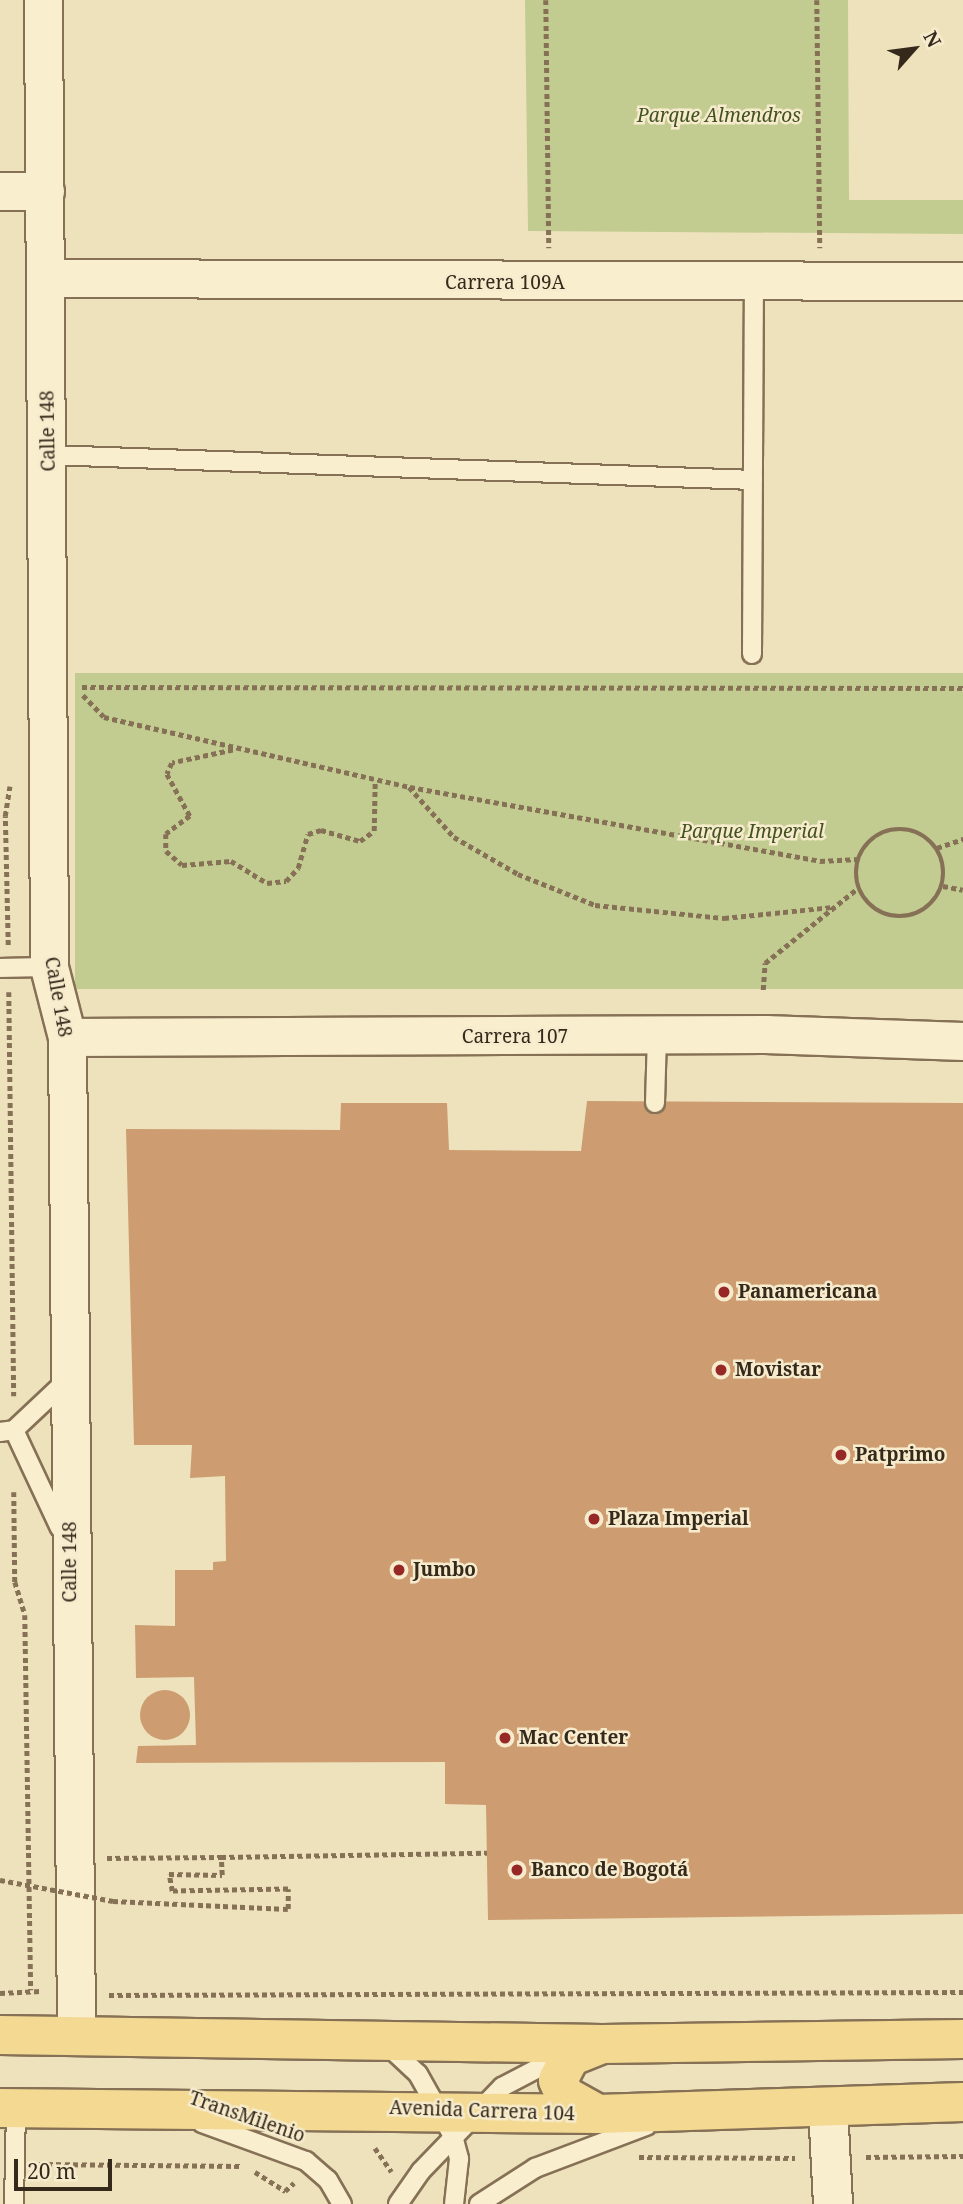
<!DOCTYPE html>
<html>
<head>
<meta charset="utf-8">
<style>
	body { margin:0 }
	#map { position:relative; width:963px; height:2204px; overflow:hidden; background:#eee2bc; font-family:"Noto Serif",serif }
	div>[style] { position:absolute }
	.green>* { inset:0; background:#c2cc91; transform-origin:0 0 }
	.building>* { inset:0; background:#cd9c71 }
	.round { border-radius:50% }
	.path>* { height:4.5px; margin-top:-2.25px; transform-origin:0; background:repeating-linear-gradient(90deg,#867156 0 5px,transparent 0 8.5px) }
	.path>.ring { margin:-2.25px; padding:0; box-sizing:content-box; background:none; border:4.5px solid #867156; border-radius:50% }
	.roads { filter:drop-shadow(2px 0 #867156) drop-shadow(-2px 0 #867156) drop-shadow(0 2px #867156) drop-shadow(0 -2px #867156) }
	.lane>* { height:18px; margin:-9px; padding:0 9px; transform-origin:9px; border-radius:9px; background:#f9efcf }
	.street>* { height:37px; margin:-18.5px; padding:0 18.5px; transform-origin:18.5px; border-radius:18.5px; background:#f9efcf }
	.secondary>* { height:38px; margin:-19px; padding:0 19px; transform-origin:19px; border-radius:19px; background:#f9efcf }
	.primary>* { height:38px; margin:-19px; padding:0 19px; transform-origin:19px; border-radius:19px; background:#f3d992 }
	.path-bridge>* { height:4.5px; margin-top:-2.25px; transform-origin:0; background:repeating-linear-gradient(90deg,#867156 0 5px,transparent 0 8.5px) }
	.dots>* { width:19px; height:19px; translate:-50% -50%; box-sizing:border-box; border:4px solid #f6ebcc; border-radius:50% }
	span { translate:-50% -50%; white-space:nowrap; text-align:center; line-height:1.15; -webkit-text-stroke:5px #f6ebcc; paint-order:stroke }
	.park-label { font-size:19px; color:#435221; font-style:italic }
	.street-label { font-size:19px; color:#35291b }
	.poi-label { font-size:19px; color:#35291b; font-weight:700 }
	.left { translate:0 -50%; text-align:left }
	.north { position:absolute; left:879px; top:14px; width:70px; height:70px; -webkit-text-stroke:5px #f6ebcc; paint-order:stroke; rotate:62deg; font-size:19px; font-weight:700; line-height:28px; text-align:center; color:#35291b }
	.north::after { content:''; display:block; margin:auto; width:24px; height:32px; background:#35291b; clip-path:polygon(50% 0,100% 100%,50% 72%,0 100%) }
	.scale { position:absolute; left:14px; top:2159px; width:98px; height:32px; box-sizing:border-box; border:4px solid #35291b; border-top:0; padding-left:9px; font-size:21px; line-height:24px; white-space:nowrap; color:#35291b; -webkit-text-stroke:5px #f6ebcc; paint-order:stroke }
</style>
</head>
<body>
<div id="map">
	<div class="green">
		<div style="clip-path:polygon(525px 0,848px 0,849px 200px,963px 200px,963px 234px,528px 231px)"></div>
		<div style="left:963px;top:673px;width:316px;height:888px;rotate:90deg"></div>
	</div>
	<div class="building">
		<div style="clip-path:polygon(587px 1101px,963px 1103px,963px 1914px,488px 1920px,486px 1805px,445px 1804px,445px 1762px,136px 1763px,138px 1746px,196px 1745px,194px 1677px,136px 1678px,135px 1625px,175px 1626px,175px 1570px,213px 1570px,213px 1562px,226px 1561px,225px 1476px,190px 1478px,192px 1445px,134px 1445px,126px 1129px,340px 1130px,341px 1103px,447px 1103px,449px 1150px,581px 1151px)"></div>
		<div class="round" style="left:140px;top:1690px;width:50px;height:50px"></div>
	</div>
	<div class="path">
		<div style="left:546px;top:0;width:248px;rotate:89.3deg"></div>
		<div style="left:817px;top:0;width:248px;rotate:89.3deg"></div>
		<div style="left:82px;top:687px;width:881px;rotate:0.07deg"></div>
		<div style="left:83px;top:695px;width:30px;rotate:46deg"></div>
		<div style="left:104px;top:717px;width:313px;rotate:12.9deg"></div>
		<div style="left:409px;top:787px;width:67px;rotate:48deg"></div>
		<div style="left:454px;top:837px;width:74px;rotate:30deg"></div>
		<div style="left:518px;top:874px;width:83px;rotate:21.9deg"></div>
		<div style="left:595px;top:905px;width:130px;rotate:5.8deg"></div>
		<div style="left:724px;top:918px;width:110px;rotate:-5.8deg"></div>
		<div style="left:233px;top:750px;width:62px;rotate:168deg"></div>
		<div style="left:172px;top:763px;width:12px;rotate:114deg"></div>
		<div style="left:167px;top:774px;width:48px;rotate:61.3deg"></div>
		<div style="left:190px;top:816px;width:30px;rotate:143deg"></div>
		<div style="left:166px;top:834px;width:17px;rotate:90deg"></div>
		<div style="left:166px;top:851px;width:21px;rotate:41deg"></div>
		<div style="left:182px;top:865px;width:49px;rotate:-4.7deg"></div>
		<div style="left:231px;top:861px;width:42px;rotate:31.4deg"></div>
		<div style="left:267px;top:883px;width:19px;rotate:-6deg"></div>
		<div style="left:286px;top:881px;width:18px;rotate:-47deg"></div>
		<div style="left:298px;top:868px;width:35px;rotate:-74deg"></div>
		<div style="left:308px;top:834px;width:14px;rotate:-17deg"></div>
		<div style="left:321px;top:830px;width:41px;rotate:15.8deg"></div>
		<div style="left:360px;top:841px;width:17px;rotate:-36deg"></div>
		<div style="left:374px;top:831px;width:50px;rotate:-88.9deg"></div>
		<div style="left:410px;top:787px;width:417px;rotate:10.2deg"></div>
		<div style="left:820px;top:861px;width:38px;rotate:-3deg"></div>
		<div class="ring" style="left:856px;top:829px;width:83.5px;height:83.5px"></div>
		<div style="left:937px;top:848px;width:28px;rotate:-19deg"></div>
		<div style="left:943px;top:886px;width:20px;rotate:11deg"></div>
		<div style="left:8px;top:945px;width:129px;rotate:-91.3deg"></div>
		<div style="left:5px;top:816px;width:30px;rotate:-81deg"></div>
		<div style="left:763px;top:990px;width:27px;rotate:-86deg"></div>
		<div style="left:765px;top:963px;width:119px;rotate:-38.9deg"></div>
		<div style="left:9px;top:992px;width:404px;rotate:89.3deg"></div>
		<div style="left:14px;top:1492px;width:90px;rotate:89.4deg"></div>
		<div style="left:15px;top:1582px;width:34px;rotate:73deg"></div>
		<div style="left:25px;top:1615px;width:375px;rotate:89.1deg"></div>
		<div style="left:107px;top:1858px;width:114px;rotate:-0.5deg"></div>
		<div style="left:222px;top:1875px;width:18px;rotate:-93deg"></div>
		<div style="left:221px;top:1857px;width:266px;rotate:-0.9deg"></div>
		<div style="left:0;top:1993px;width:41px;rotate:-2.8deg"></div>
		<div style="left:109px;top:1995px;width:854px;rotate:-0.2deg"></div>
		<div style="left:375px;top:2148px;width:29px;rotate:55deg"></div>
		<div style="left:639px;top:2157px;width:156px;rotate:0.4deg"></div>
		<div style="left:866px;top:2157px;width:97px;rotate:-0.6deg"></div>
		<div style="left:39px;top:2164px;width:202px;rotate:0.6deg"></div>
		<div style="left:255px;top:2172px;width:36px;rotate:32deg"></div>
		<div style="left:285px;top:2191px;width:12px;rotate:-42deg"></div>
	</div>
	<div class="roads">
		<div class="lane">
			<div style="left:49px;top:455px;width:704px;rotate:2.03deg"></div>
			<div style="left:752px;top:654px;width:373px;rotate:-89.7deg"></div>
			<div style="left:0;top:968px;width:49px;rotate:-1.2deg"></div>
			<div style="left:655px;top:1103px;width:66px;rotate:-88.3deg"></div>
			<div style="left:14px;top:1430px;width:108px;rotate:64.9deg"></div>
			<div style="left:0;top:1432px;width:14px;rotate:-8deg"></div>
			<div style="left:14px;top:1430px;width:73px;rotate:-43.3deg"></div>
			<div style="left:388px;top:2046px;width:41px;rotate:43deg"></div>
			<div style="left:418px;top:2074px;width:71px;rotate:60.6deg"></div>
			<div style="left:453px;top:2136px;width:24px;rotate:75deg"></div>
			<div style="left:459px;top:2159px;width:45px;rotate:96.3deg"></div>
			<div style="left:202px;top:2123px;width:111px;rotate:20.1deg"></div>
			<div style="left:306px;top:2161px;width:29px;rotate:41deg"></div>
			<div style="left:328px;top:2180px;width:28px;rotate:60deg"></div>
			<div style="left:14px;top:2204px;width:96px;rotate:-88.8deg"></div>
			<div style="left:398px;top:2204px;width:40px;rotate:-55.1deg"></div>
			<div style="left:421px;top:2171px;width:117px;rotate:-46deg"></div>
			<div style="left:502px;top:2087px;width:71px;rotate:-27.6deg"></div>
			<div style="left:479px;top:2204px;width:67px;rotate:-32.7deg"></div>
			<div style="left:535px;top:2168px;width:119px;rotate:-20.7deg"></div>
		</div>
		<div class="street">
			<div style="left:43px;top:0;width:967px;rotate:89.64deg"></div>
			<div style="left:49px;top:967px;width:72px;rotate:75.6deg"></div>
			<div style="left:67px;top:1037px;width:998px;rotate:89.48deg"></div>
			<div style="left:0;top:191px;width:45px"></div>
			<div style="left:47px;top:278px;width:916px;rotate:0.19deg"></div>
			<div style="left:67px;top:1037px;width:698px;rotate:-0.25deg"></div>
			<div style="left:765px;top:1034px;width:198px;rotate:2deg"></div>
		</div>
		<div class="secondary">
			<div style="left:828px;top:2108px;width:96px;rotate:87deg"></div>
		</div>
		<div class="primary">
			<div style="left:0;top:2035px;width:602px;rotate:0.86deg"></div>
			<div style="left:602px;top:2044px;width:361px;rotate:-0.8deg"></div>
			<div style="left:0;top:2108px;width:598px;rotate:0.57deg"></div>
			<div style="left:598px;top:2114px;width:365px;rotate:-1.9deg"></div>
			<div style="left:598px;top:2114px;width:38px;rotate:-151deg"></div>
			<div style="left:565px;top:2096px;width:17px;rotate:-114deg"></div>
			<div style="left:558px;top:2080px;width:26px;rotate:-62deg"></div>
			<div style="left:570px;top:2057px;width:35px;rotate:-22deg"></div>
		</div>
	</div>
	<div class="path-bridge">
		<div style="left:0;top:1880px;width:115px;rotate:10.5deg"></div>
		<div style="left:113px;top:1901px;width:175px;rotate:2.6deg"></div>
		<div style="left:288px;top:1909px;width:20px;rotate:-90deg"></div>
		<div style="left:288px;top:1889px;width:116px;rotate:179deg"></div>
		<div style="left:172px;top:1891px;width:17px;rotate:-100deg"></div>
		<div style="left:169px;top:1874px;width:53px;rotate:1.1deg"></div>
	</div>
	<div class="dots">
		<div style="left:724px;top:1292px;background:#962925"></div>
		<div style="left:721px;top:1370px;background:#962925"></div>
		<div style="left:841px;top:1455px;background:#962925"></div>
		<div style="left:594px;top:1519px;background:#962925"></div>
		<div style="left:399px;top:1570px;background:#962925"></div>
		<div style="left:505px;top:1738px;background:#962925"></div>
		<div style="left:517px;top:1870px;background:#962925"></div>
	</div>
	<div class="park-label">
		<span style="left:719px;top:116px">Parque Almendros</span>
		<span style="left:752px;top:832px">Parque Imperial</span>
	</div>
	<div class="street-label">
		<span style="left:505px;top:283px">Carrera 109A</span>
		<span style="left:48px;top:431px;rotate:-91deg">Calle 148</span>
		<span style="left:58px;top:997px;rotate:80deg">Calle 148</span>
		<span style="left:515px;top:1037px">Carrera 107</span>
		<span style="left:70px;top:1562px;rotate:-90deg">Calle 148</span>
		<span style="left:482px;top:2111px;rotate:2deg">Avenida Carrera 104</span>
		<span style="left:247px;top:2117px;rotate:19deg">TransMilenio</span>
	</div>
	<div class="poi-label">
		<span class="left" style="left:738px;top:1292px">Panamericana</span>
		<span class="left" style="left:735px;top:1370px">Movistar</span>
		<span class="left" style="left:855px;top:1455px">Patprimo</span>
		<span class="left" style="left:608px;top:1519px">Plaza Imperial</span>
		<span class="left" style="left:413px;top:1570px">Jumbo</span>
		<span class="left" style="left:519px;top:1738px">Mac Center</span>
		<span class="left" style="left:531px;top:1870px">Banco de Bogotá</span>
	</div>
	<div class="north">N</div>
	<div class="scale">20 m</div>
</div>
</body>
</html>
